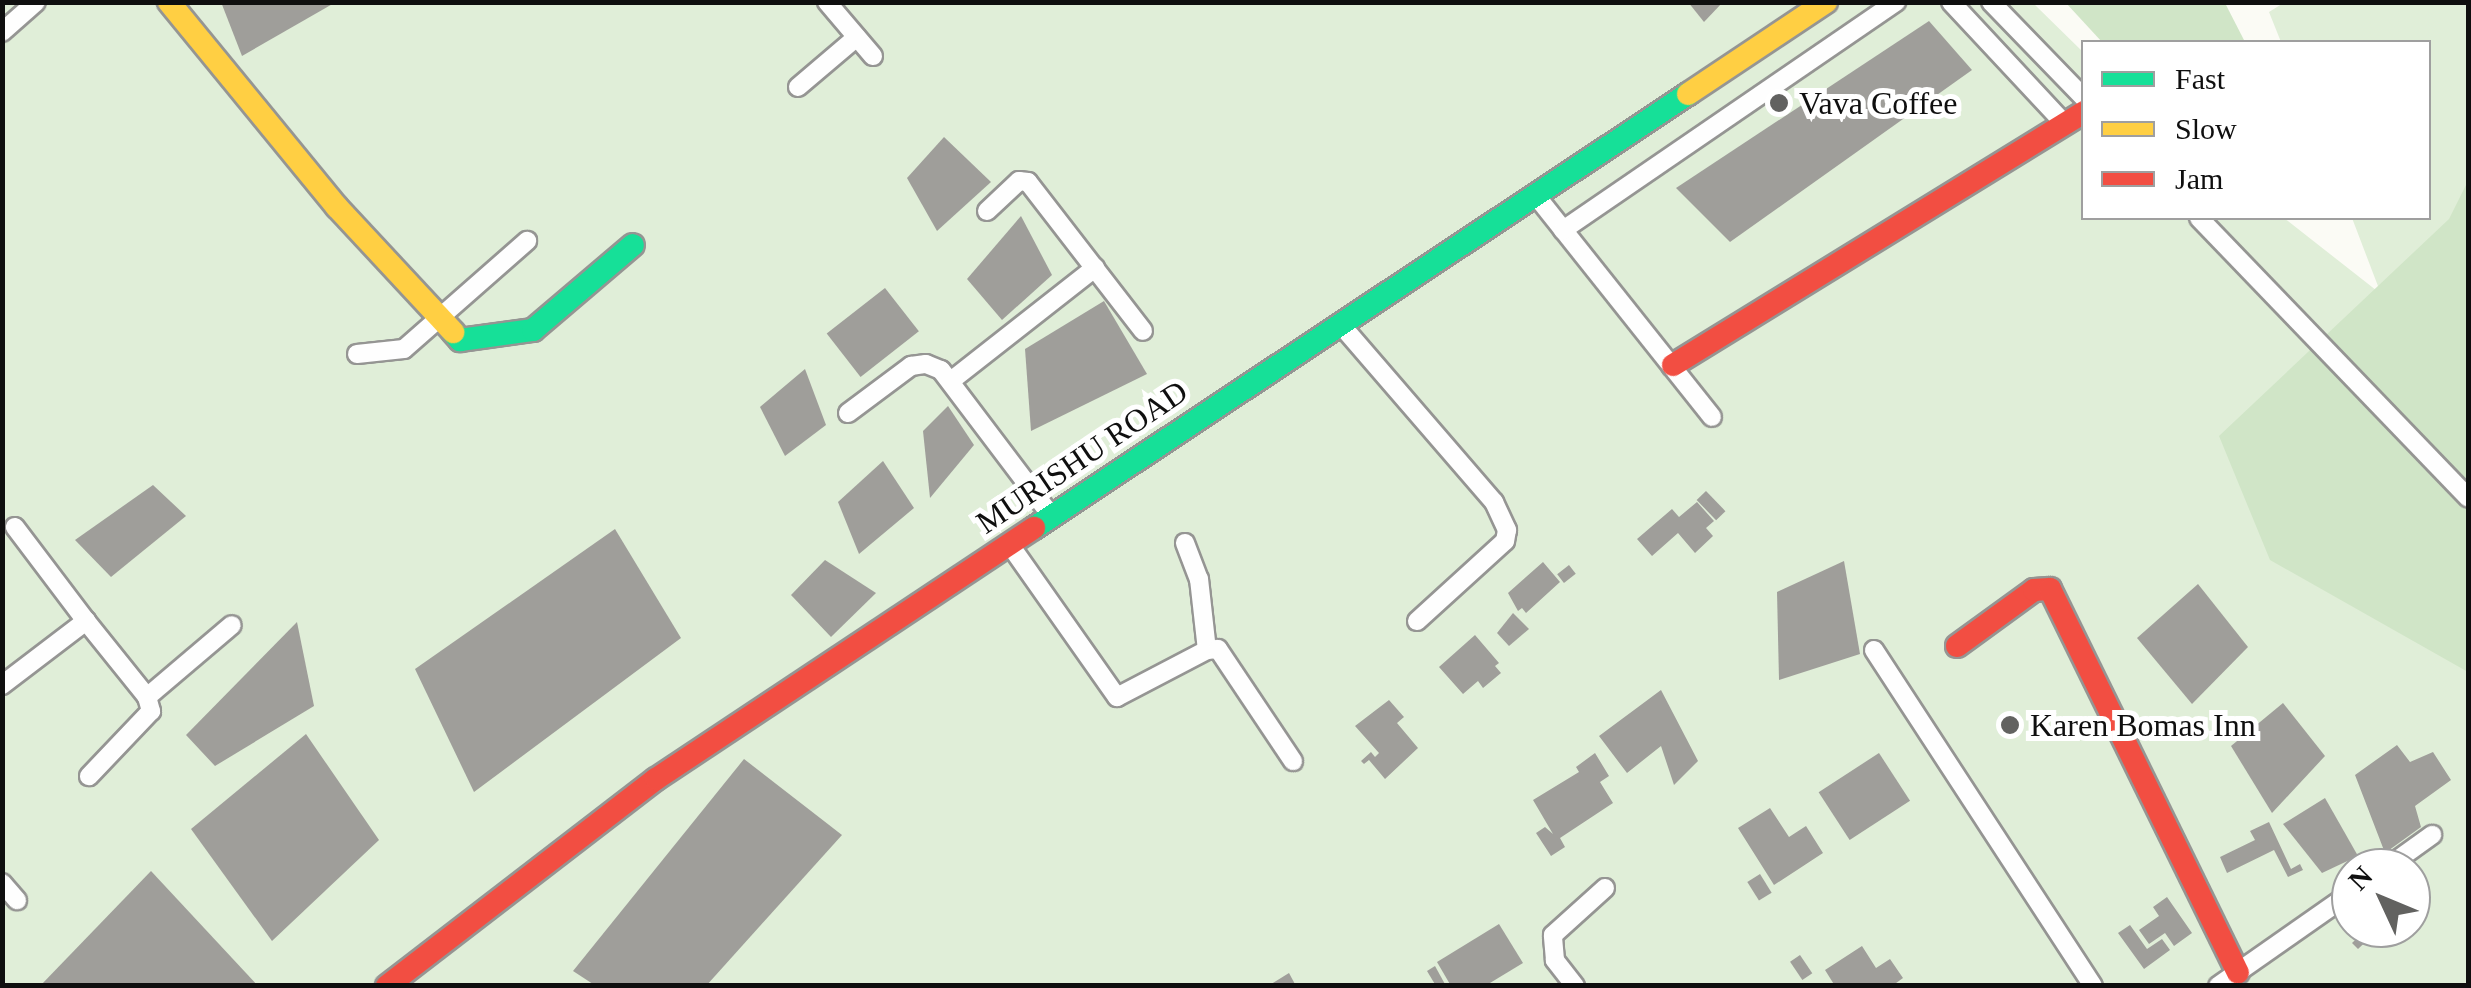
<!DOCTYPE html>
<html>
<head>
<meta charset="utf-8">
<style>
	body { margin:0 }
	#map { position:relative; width:2471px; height:988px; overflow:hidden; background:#fbfbf5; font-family:Georgia,serif }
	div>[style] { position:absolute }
	.green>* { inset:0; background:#e0eed8 }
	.forest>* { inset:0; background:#d0e5c7 }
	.building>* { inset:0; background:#9f9e9a; transform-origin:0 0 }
	.roads { filter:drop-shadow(2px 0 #959593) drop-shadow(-2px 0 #959593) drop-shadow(0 2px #959593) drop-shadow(0 -2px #959593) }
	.street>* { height:18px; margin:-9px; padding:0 9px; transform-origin:9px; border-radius:9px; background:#fefefe }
	.fast>* { height:22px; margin:-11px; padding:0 11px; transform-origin:11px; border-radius:11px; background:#16e098 }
	.slow>* { height:22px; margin:-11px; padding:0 11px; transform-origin:11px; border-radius:11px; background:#ffcf43 }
	.jam>* { height:22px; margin:-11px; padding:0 11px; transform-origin:11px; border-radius:11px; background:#f24e42 }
	.dots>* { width:28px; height:28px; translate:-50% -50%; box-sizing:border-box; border:5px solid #fff; border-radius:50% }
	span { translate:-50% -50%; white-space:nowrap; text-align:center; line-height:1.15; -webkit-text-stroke:10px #fff; paint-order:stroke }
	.poi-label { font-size:32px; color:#0f0f0f }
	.left { translate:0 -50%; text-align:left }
	.street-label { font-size:32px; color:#0f0f0f }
	.frame { position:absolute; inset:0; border:5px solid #0f0f0f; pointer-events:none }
	.legend { position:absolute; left:2081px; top:40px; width:350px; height:180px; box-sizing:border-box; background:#fff; border:2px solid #9f9f9f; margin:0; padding:12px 18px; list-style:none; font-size:30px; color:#0f0f0f }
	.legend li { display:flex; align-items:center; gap:20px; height:50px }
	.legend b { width:50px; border:2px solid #9f9f9f }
	.north { position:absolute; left:2331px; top:848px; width:100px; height:100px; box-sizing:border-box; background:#fff; border:2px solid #9f9f9f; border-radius:50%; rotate:314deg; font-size:28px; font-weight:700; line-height:40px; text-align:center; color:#0f0f0f }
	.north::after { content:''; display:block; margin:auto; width:35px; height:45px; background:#626260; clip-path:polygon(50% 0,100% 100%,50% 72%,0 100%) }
</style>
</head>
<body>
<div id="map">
	<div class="green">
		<div style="clip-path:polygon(evenodd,2285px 2px,2468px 3px,2468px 985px,3px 985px,2px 3px,2033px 3px,2083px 52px,2084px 218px,2284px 218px,2381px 294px,2352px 218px,2428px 218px,2428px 42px,2281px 42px,2269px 12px,2285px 2px,2351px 868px,2411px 868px,2411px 928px,2351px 928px,2351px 868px)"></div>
	</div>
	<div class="forest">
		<div style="clip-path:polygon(2066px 3px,2225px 3px,2245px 42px,2102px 42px)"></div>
		<div style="clip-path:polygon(2468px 181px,2468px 672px,2270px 560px,2219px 436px,2449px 219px)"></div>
	</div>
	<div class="building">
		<div style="clip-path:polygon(221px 2px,336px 2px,242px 56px)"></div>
		<div style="clip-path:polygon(1688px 2px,1723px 2px,1704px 22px)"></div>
		<div style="clip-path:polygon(1929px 21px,1972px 70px,1730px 242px,1676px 188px)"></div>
		<div style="clip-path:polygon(944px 137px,991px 182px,937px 231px,907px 178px)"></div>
		<div style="clip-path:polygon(1021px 216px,1052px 275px,1002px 320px,967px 279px)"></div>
		<div style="left:885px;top:288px;width:55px;height:74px;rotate:52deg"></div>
		<div style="clip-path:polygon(1104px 301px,1147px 374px,1031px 431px,1025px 349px)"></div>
		<div style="clip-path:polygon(805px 369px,826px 425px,785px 456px,760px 407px)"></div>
		<div style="clip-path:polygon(948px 406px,974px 445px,930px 498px,923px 431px)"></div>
		<div style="clip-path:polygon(883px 461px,914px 508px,859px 554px,838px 502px)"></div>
		<div style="clip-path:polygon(153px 485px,186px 516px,111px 577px,75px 540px)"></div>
		<div style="left:1706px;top:491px;width:28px;height:13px;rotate:46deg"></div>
		<div style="clip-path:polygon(1697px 502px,1714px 521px,1706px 528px,1713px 536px,1695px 553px,1678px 533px,1652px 556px,1637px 539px,1672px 509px,1679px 517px)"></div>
		<div style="clip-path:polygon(615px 529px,681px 638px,474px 792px,415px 669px)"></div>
		<div style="clip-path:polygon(825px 560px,876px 593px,831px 637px,791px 595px)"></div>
		<div style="clip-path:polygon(1844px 561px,1860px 654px,1779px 680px,1777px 592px)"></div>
		<div style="clip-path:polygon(1543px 562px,1560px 582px,1526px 613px,1522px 608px,1518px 611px,1508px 593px)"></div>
		<div style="left:1569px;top:565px;width:11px;height:15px;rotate:52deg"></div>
		<div style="clip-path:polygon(2198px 584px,2248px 647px,2192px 704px,2137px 638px)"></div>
		<div style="clip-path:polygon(1513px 613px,1529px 629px,1509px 646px,1497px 633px)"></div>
		<div style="clip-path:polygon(297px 622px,314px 706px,215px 766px,186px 735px)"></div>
		<div style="clip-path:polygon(1475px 635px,1499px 663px,1495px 666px,1501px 673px,1483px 688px,1478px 681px,1463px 694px,1439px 667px)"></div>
		<div style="clip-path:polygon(1661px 690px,1698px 761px,1674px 785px,1661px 746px,1627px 773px,1599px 736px)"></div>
		<div style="clip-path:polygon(1389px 700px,1404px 717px,1397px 723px,1418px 748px,1385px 779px,1369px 760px,1364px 764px,1361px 761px,1371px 752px,1375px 757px,1379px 753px,1355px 726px)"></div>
		<div style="clip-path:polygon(2283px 703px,2325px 756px,2272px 813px,2231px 746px)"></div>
		<div style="clip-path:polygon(306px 734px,379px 840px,272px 941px,191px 829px)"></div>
		<div style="clip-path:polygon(2397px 745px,2410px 762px,2433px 752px,2451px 780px,2415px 806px,2421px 827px,2385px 853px,2355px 775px)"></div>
		<div style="clip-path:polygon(1595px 753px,1609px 776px,1600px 782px,1613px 803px,1560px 838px,1565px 847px,1551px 856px,1536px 833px,1545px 827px,1553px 834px,1533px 800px,1579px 772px,1576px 767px)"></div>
		<div style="left:1879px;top:753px;width:57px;height:72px;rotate:57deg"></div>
		<div style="clip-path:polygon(744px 759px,842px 835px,706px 986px,596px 986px,573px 971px)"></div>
		<div style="clip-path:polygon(2325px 798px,2358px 856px,2322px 873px,2283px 824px)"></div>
		<div style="clip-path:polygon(1770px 808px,1789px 837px,1806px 826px,1823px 853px,1774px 885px,1738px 828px)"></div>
		<div style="clip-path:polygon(2269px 822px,2291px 869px,2300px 864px,2303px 870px,2288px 877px,2274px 850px,2227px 873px,2220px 857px,2255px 840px,2250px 831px)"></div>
		<div style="clip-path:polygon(151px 871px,258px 986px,40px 986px)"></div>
		<div style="left:1760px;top:874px;width:22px;height:15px;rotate:58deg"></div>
		<div style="clip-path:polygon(2167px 897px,2192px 933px,2174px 946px,2165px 933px,2149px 944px,2139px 930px,2159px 916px,2153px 907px)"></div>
		<div style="clip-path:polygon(1499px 924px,1523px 963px,1485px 986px,1451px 986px,1437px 962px)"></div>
		<div style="clip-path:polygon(2130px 925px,2147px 949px,2162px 939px,2170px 950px,2144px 969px,2118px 933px)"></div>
		<div style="clip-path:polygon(2368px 928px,2376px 932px,2358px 949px,2352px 943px)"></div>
		<div style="clip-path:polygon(1862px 946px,1876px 968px,1890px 959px,1903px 978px,1892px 986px,1835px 986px,1825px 970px)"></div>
		<div style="left:1800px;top:955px;width:22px;height:12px;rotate:56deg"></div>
		<div style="clip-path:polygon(1435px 966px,1446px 986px,1436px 986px,1427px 971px)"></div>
		<div style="clip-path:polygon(1289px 973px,1296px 986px,1268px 986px)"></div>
	</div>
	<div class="roads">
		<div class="street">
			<div style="left:827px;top:2px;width:71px;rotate:49.6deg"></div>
			<div style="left:1951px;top:2px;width:166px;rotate:47deg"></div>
			<div style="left:1991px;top:2px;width:134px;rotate:45.9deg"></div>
			<div style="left:2px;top:32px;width:45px;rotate:-41.4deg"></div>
			<div style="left:798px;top:87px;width:77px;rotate:-40.3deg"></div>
			<div style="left:1537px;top:197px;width:281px;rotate:51.5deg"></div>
			<div style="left:987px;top:211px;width:44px;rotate:-43.2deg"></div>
			<div style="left:1019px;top:181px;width:9px;rotate:6deg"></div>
			<div style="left:1028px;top:182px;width:188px;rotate:52.3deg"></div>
			<div style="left:2199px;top:218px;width:388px;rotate:46.1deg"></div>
			<div style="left:1563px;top:230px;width:404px;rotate:-34.4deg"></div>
			<div style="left:1342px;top:326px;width:233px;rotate:49.2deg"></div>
			<div style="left:1494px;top:502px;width:31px;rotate:65deg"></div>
			<div style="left:1507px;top:530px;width:11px;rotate:100deg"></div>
			<div style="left:1505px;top:541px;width:119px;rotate:137.7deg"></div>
			<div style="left:357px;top:354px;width:47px;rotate:-6.1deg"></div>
			<div style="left:404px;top:349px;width:164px;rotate:-41.3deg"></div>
			<div style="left:952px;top:380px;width:182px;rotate:-38.1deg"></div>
			<div style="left:848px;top:413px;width:79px;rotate:-36.7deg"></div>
			<div style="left:911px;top:366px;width:15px;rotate:-8deg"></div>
			<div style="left:926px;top:364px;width:16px;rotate:22deg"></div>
			<div style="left:941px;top:370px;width:184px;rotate:52.9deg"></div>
			<div style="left:1185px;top:543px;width:39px;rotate:69deg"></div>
			<div style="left:1199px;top:579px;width:71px;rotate:83.6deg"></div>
			<div style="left:1010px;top:545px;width:186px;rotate:54.9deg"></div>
			<div style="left:1117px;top:697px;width:102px;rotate:-27.6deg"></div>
			<div style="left:1207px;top:650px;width:11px;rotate:-5deg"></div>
			<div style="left:1218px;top:649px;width:135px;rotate:56.2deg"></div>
			<div style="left:86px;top:621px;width:97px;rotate:51.2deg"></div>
			<div style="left:147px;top:697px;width:15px;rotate:74deg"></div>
			<div style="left:151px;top:711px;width:90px;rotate:133.6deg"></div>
			<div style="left:1874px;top:650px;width:401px;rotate:56.9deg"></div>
			<div style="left:2px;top:685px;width:106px;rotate:-37.3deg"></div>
			<div style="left:86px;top:621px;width:118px;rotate:-127.1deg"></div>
			<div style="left:147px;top:697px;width:111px;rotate:-40.3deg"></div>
			<div style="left:2386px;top:868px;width:57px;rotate:-35.7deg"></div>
			<div style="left:2px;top:883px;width:23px;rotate:49deg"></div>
			<div style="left:1575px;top:986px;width:33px;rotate:-128deg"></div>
			<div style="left:1555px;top:960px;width:25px;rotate:-95deg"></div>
			<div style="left:1553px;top:935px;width:70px;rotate:-42.1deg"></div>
			<div style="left:2218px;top:986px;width:162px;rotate:-35deg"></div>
		</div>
		<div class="fast">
			<div style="left:453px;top:332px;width:11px;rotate:49deg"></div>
			<div style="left:460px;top:340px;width:74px;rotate:-7.8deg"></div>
			<div style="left:533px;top:330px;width:131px;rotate:-40.4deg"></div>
			<div style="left:1034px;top:528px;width:785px;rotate:-33.57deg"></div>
		</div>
		<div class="slow">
			<div style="left:169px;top:2px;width:265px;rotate:50.7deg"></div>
			<div style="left:337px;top:207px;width:171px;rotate:47.1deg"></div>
			<div style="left:1688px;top:94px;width:166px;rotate:-33.7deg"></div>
		</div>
		<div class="jam">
			<div style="left:1673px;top:365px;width:483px;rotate:-31.6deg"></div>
			<div style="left:1957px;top:646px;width:95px;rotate:-36deg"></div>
			<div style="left:2034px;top:590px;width:16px;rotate:-4deg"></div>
			<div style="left:2050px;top:589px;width:427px;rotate:63.9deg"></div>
			<div style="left:387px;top:986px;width:339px;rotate:-37.6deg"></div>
			<div style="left:656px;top:779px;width:454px;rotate:-33.6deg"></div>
		</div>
	</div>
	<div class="dots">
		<div style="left:1779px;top:103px;background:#626260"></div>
		<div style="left:2010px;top:725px;background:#626260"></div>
	</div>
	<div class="poi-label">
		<span class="left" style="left:1799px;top:103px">Vava Coffee</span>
		<span class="left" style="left:2030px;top:725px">Karen Bomas Inn</span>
	</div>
	<div class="street-label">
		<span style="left:1082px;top:457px;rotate:-34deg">MURISHU ROAD</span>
	</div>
	<div class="frame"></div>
	<ul class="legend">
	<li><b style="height:12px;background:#16e098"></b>Fast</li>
	<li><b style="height:12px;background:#ffcf43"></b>Slow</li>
	<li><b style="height:12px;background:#f24e42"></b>Jam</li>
	</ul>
	<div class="north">N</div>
</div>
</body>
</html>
